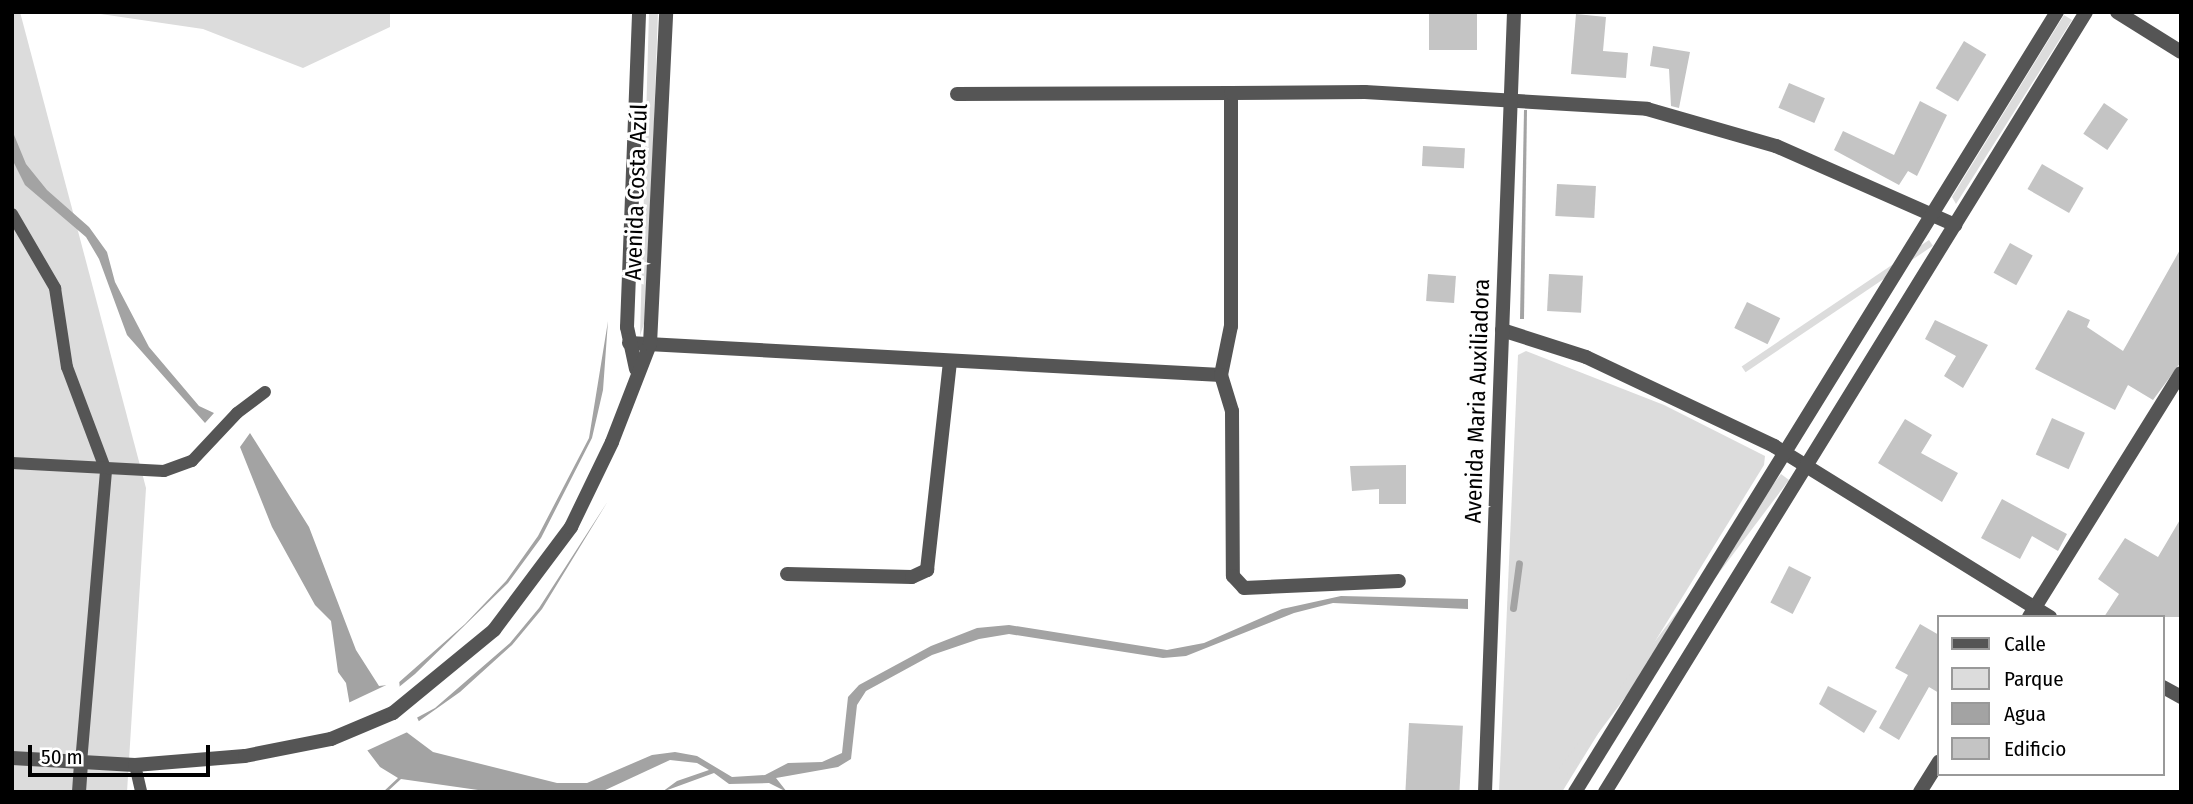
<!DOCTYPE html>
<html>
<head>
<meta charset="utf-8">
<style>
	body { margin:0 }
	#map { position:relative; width:2193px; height:804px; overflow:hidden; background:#fff; font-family:"Fira Sans Condensed",sans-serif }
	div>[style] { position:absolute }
	.green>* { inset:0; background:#dcdcdc; transform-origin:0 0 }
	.water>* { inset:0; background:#a3a3a3 }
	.pier>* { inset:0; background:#fff }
	.stream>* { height:7px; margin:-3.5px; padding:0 3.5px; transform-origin:3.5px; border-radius:3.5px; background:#a3a3a3 }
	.building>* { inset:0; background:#c4c4c4; transform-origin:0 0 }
	.service>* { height:12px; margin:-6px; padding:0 6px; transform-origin:6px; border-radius:6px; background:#555 }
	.minor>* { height:14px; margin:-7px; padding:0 7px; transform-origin:7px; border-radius:7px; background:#555 }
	span { translate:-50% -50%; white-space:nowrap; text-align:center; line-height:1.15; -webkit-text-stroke:6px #fff; paint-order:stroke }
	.street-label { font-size:23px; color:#000 }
	.frame { position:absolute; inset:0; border:14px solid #000; pointer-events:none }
	.legend { position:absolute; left:1937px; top:615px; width:228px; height:161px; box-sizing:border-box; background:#fff; border:2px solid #999; margin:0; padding:9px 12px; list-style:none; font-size:21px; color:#000 }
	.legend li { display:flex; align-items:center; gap:14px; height:35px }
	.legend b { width:35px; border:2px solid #999 }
	.scale { position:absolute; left:28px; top:745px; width:182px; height:32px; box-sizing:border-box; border:4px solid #000; border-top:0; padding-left:9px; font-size:21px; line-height:24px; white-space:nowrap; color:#000; -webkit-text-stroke:5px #fff; paint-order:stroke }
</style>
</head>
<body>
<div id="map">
	<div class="green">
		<div style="clip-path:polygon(12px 12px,20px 12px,146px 488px,127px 792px,12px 792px)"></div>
		<div style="clip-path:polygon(87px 12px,390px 12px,390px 27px,303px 68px,203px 29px)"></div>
		<div style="clip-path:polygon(649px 12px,658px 12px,647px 314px,640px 336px)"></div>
		<div style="clip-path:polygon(2064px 15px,2072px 20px,1956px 204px,1952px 197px)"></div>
		<div style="left:1929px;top:240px;width:7px;height:226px;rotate:56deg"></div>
		<div style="clip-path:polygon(1526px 351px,1664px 405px,1765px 456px,1764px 465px,1562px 792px,1499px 792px,1518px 355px)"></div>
		<div style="left:1781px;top:474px;width:10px;height:373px;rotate:37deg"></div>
	</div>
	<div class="water">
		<div style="clip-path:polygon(1524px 110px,1527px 110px,1524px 319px,1520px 319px)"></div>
		<div style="clip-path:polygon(12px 130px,26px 164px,47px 190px,89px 227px,107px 252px,115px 282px,149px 347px,199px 406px,214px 413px,205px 423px,127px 335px,99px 259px,86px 237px,25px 185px,12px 159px)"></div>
		<div style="clip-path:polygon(608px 321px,603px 390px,592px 438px,541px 538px,508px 583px,415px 674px,399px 687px,350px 706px,346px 683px,338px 672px,331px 621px,315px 605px,272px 527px,240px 447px,250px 433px,309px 527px,356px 650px,379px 686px,397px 684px,465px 624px,506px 581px,538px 536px,589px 438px)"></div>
		<div style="clip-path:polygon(608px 501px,542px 609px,512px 645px,460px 692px,405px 731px,433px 752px,557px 783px,587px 783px,652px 755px,675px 752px,697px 756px,732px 777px,765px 775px,788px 763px,822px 762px,842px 753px,848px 697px,859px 685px,931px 646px,977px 628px,1009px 625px,1167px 650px,1204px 643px,1282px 609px,1341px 596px,1468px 599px,1468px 609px,1333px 603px,1294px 613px,1186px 656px,1163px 658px,1009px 634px,979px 639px,932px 655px,866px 691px,857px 705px,851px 759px,838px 767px,776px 778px,787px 792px,769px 783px,729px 784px,714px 773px,662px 792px,677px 781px,709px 770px,697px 763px,670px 760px,601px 792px,492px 792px,401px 779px,387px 792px,383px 792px,398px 778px,380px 767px,364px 746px,435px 708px,510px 643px,539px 608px)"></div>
	</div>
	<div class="pier">
		<div style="clip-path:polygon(399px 679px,400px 690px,347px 708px,346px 704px)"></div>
		<div style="clip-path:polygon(416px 715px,420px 724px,414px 729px,364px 752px,361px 747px,362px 743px)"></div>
	</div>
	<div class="stream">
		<div style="left:1513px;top:608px;width:45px;rotate:-82.4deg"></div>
	</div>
	<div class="building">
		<div style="left:1429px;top:12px;width:48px;height:38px"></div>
		<div style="clip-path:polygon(1576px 14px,1606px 17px,1603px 51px,1628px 53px,1626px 78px,1571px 74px)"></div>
		<div style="left:1964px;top:41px;width:26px;height:55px;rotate:31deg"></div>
		<div style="clip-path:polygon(1653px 46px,1690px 52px,1679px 108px,1671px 106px,1669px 69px,1650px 66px)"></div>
		<div style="left:1789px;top:83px;width:39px;height:27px;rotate:23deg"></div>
		<div style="clip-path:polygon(1920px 101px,1947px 115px,1917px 176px,1908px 171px,1899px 185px,1834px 150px,1843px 131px,1894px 155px)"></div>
		<div style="left:2104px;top:103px;width:29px;height:37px;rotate:34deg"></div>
		<div style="left:1423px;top:146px;width:42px;height:20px;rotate:3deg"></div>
		<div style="left:2042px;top:164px;width:48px;height:29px;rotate:30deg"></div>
		<div style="left:1557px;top:184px;width:39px;height:32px;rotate:3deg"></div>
		<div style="left:2010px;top:243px;width:26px;height:34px;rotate:29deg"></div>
		<div style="clip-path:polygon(2181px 248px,2181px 362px,2153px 400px,2128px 385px,2115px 410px,2035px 369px,2068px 310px,2090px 320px,2087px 327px,2123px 351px)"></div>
		<div style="left:1428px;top:274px;width:28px;height:27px;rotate:4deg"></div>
		<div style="left:1549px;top:274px;width:34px;height:37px;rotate:3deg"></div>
		<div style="left:1747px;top:302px;width:37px;height:29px;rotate:26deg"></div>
		<div style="clip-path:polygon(1935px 320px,1988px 345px,1963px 388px,1944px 376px,1956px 356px,1925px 339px)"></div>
		<div style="left:2052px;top:418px;width:36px;height:40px;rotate:24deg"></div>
		<div style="clip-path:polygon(1905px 419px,1932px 435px,1921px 453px,1958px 473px,1942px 502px,1878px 463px)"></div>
		<div style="clip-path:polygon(1406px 465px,1406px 504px,1379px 504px,1379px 489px,1352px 491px,1350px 466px)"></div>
		<div style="clip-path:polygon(2002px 499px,2067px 534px,2058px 551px,2032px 536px,2020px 559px,1981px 538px)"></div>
		<div style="clip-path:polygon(2181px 518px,2181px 617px,2104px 617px,2119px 594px,2098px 579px,2125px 538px,2158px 557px)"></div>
		<div style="left:1789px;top:566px;width:25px;height:41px;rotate:27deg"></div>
		<div style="clip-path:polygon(1920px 624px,1939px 635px,1939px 693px,1929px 687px,1899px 740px,1879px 728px,1908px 675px,1895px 668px)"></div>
		<div style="clip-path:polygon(1828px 686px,1877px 711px,1864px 733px,1819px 704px)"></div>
		<div style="left:1409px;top:723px;width:54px;height:69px;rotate:3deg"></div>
	</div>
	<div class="service">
		<div style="left:12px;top:214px;width:86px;rotate:59.8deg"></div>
		<div style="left:55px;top:288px;width:80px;rotate:81.4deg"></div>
		<div style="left:67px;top:367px;width:111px;rotate:69.4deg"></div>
		<div style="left:106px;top:471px;width:293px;rotate:94.9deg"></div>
		<div style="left:12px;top:463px;width:152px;rotate:3deg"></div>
		<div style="left:164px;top:471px;width:30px;rotate:-20deg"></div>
		<div style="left:192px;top:461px;width:66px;rotate:-46.8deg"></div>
		<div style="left:237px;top:413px;width:35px;rotate:-37deg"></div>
		<div style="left:135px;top:765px;width:28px;rotate:77deg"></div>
	</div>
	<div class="minor">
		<div style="left:2117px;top:12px;width:75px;rotate:32deg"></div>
		<div style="left:957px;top:94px;width:274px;rotate:-0.2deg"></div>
		<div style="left:1502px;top:330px;width:88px;rotate:17.8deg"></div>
		<div style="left:1586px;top:357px;width:208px;rotate:25.3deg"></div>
		<div style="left:1774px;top:446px;width:325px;rotate:31.8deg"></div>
		<div style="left:629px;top:343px;width:593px;rotate:3.09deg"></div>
		<div style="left:1221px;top:375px;width:50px;rotate:-78.5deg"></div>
		<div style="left:1231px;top:326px;width:233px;rotate:-90deg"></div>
		<div style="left:1231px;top:93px;width:134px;rotate:-0.4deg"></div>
		<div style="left:1365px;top:92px;width:283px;rotate:3.4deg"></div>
		<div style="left:1647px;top:109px;width:134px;rotate:16deg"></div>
		<div style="left:1776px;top:146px;width:196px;rotate:23.8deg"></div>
		<div style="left:636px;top:369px;width:43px;rotate:-102.1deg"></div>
		<div style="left:627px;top:327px;width:315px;rotate:-87.8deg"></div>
		<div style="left:1221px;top:375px;width:38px;rotate:73deg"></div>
		<div style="left:1232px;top:411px;width:165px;rotate:89.7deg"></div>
		<div style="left:1233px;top:576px;width:16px;rotate:47deg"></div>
		<div style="left:1244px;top:588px;width:155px;rotate:-2.6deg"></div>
		<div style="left:787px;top:574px;width:125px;rotate:1.4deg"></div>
		<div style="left:912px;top:577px;width:17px;rotate:-25deg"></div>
		<div style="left:927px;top:570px;width:210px;rotate:-83.7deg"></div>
		<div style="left:2029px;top:617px;width:287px;rotate:-58.1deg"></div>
		<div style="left:2163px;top:687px;width:21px;rotate:29deg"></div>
		<div style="left:12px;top:758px;width:123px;rotate:3.3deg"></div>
		<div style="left:135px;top:765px;width:110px;rotate:-4.7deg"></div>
		<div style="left:245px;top:756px;width:88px;rotate:-11.2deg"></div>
		<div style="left:331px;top:739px;width:67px;rotate:-22.8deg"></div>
		<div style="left:393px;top:713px;width:131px;rotate:-39.4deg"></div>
		<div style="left:494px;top:630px;width:129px;rotate:-53.2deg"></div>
		<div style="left:571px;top:527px;width:94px;rotate:-64.2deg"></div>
		<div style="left:612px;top:442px;width:105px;rotate:-68.8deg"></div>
		<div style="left:650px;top:344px;width:332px;rotate:-87.2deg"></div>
		<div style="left:79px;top:792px;width:29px;rotate:-86deg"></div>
		<div style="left:1485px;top:792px;width:781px;rotate:-87.87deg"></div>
		<div style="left:1575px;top:792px;width:917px;rotate:-58.29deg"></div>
		<div style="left:1605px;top:792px;width:916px;rotate:-58.34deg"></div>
		<div style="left:1920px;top:792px;width:36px;rotate:-58deg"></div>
	</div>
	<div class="street-label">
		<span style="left:636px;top:192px;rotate:-88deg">Avenida Costa Azúl</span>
		<span style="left:1477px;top:401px;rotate:-88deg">Avenida Maria Auxiliadora</span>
	</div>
	<div class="frame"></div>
	<ul class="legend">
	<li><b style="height:9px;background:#555"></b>Calle</li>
	<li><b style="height:19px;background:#dcdcdc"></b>Parque</li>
	<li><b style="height:19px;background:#a3a3a3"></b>Agua</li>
	<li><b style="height:19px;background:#c4c4c4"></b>Edificio</li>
	</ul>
	<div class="scale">50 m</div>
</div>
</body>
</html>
